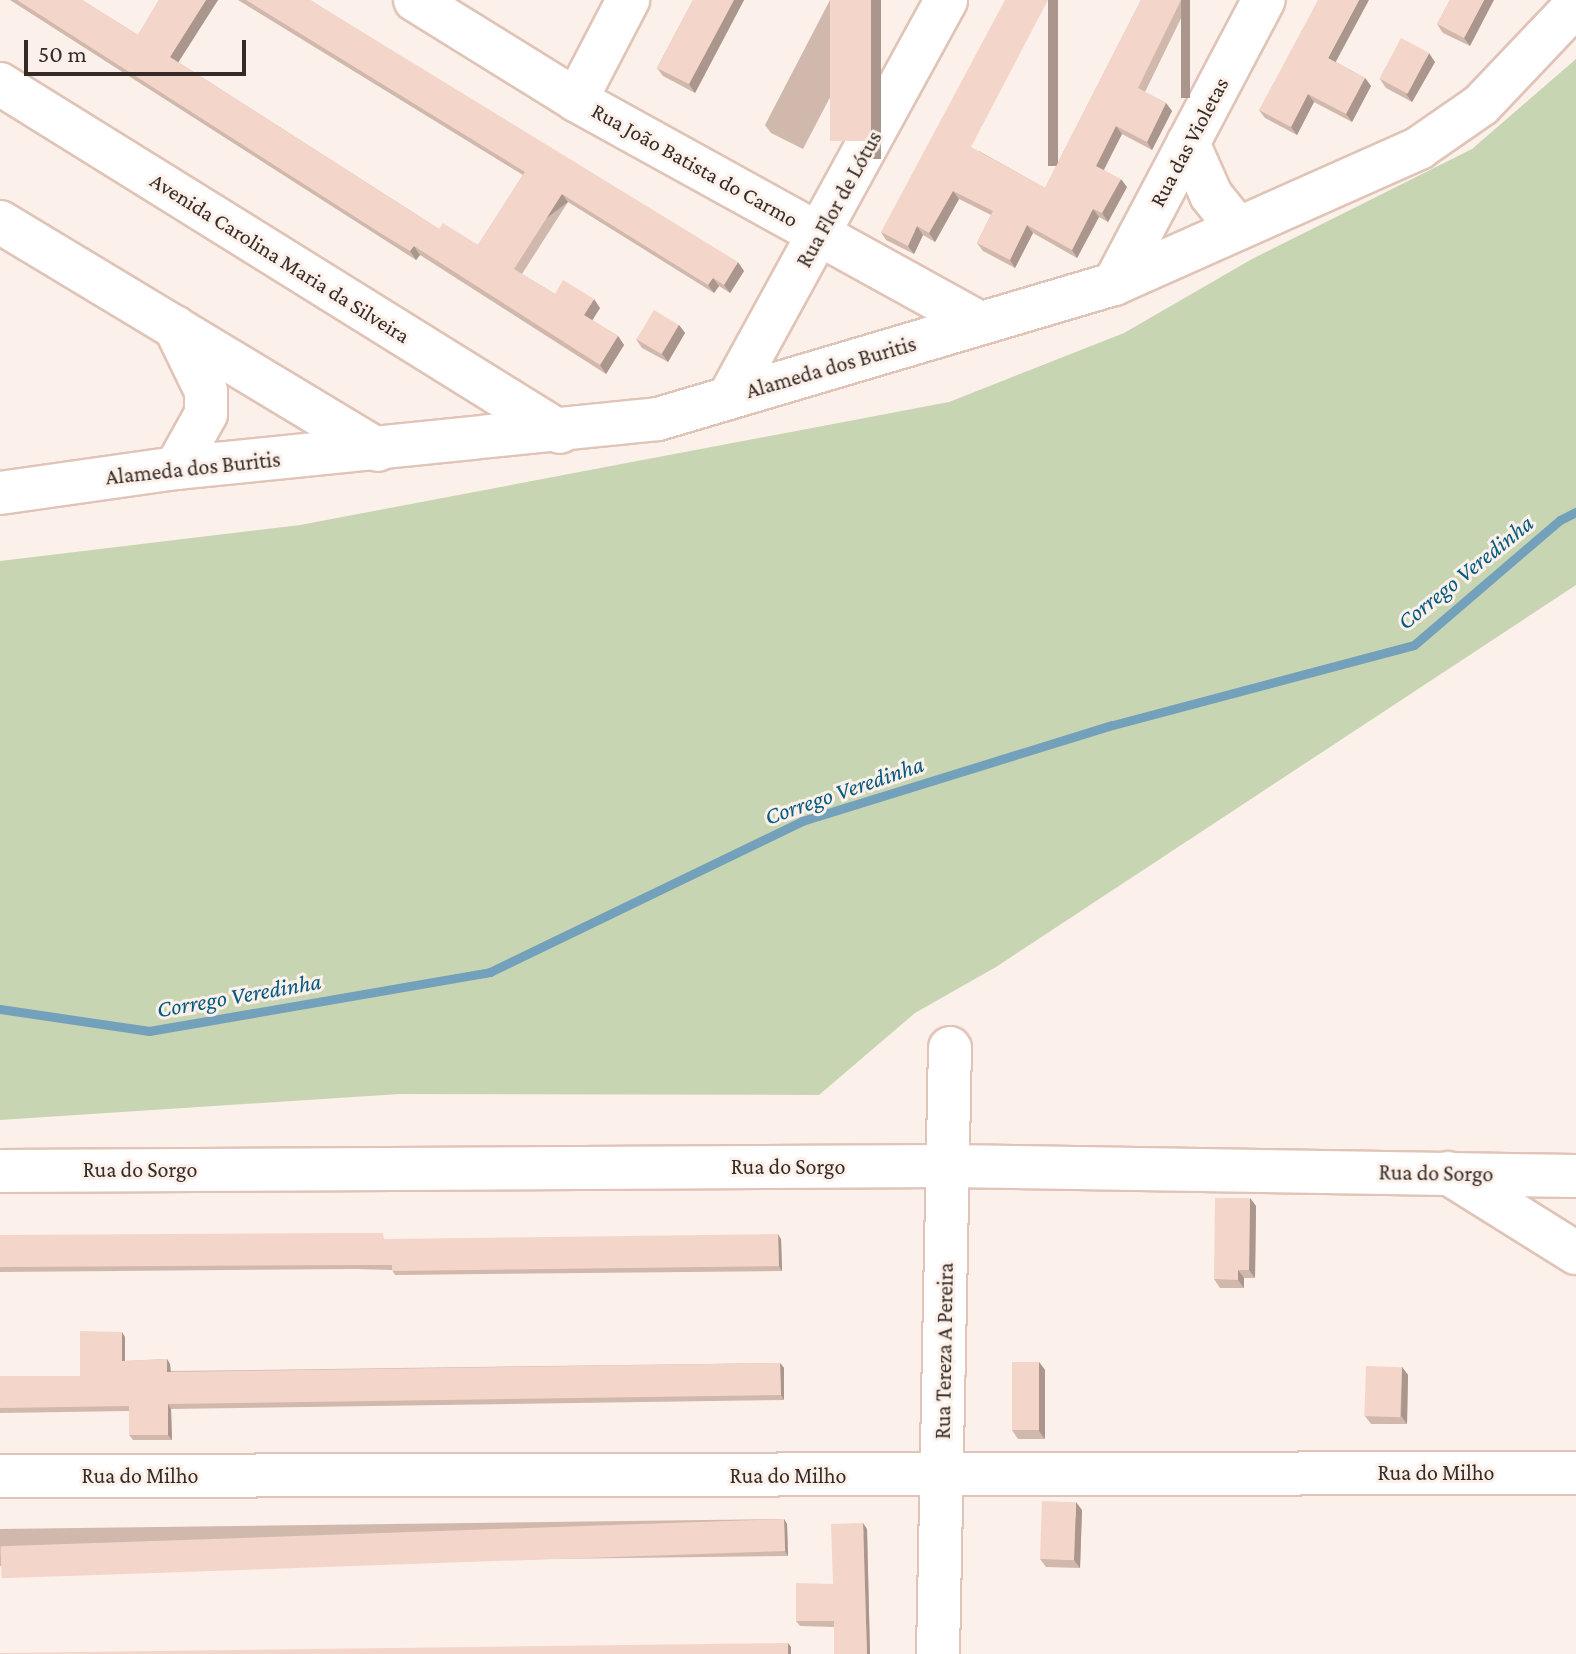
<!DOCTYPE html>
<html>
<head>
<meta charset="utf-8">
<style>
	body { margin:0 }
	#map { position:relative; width:1576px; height:1654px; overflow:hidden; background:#fcf0ea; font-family:"Crimson Pro",serif }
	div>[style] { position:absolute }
	.green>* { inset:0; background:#c8d5b2 }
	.stream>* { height:9px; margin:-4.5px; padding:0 4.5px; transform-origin:4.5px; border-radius:4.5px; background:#73a0bb }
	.roads { filter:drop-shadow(2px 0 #e0c4b7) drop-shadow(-2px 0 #e0c4b7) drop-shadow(0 2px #e0c4b7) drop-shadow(0 -2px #e0c4b7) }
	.minor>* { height:42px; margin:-21px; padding:0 21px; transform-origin:21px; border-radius:21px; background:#fff }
	.wall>* { inset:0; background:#d1b8ad }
	.shaded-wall>* { inset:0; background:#aa968d; transform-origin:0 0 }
	.building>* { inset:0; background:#f3d6c9; transform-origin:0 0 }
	span { translate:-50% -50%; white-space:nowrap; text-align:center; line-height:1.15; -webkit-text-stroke:6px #fcf0ea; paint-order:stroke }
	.street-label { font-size:22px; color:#352a25 }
	.water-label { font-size:24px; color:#035a7f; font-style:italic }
	.scale { position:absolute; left:24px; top:40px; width:222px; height:36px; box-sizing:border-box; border:4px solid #352a25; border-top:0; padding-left:10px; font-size:24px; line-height:28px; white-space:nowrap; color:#352a25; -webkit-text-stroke:6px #fcf0ea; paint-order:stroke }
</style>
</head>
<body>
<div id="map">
	<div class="green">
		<div style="clip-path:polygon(1576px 59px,1576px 585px,996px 967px,915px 1013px,819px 1095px,400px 1094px,0 1120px,0 561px,300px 525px,949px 402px,1124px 333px,1252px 259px,1472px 149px)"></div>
	</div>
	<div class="stream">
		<div style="left:0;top:1009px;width:151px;rotate:8.4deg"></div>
		<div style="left:149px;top:1031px;width:346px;rotate:-9.8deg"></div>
		<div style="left:490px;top:972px;width:347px;rotate:-25.8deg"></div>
		<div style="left:802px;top:821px;width:325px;rotate:-17.2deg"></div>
		<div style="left:1113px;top:725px;width:311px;rotate:-14.9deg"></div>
		<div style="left:1414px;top:645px;width:192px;rotate:-40.6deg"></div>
		<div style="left:1560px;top:520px;width:18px;rotate:-27deg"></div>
	</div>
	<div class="roads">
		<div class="minor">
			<div style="left:415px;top:0;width:190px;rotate:31.8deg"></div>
			<div style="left:576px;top:100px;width:461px;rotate:28.9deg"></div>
			<div style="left:0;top:84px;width:659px;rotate:31.86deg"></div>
			<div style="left:576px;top:100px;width:113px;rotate:-62.5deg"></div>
			<div style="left:1188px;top:143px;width:57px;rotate:66.1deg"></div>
			<div style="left:1211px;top:195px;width:43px;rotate:51.5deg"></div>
			<div style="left:0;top:222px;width:441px;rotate:31.1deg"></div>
			<div style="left:1114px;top:284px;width:321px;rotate:-62.2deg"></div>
			<div style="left:175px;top:327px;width:71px;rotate:64.2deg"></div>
			<div style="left:206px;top:391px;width:23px;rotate:90deg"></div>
			<div style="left:206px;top:414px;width:62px;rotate:119.1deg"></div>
			<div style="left:729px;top:397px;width:452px;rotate:-61.3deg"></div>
			<div style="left:0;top:493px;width:178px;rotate:-8.1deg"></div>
			<div style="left:176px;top:468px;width:484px;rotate:-5.8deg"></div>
			<div style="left:658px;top:419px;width:476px;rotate:-16.5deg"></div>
			<div style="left:1114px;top:284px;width:334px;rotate:-24deg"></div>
			<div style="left:1419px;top:148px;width:75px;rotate:-34.7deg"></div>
			<div style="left:1481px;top:105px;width:138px;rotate:-46.5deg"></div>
			<div style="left:0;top:1171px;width:947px;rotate:-0.3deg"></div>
			<div style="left:947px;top:1166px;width:629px;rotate:0.91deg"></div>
			<div style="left:1448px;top:1173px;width:151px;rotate:32deg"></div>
			<div style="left:0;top:1476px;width:1576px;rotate:-0.11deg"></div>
			<div style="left:938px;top:1654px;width:606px;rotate:-88.87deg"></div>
		</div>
	</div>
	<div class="wall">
		<div style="clip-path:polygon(10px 0,82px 0,138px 35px,159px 0,218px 0,178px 62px,439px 229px,478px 245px,523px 175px,238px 0,310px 0,744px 271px,730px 293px,719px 286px,714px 293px,568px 202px,522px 274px,555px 294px,600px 308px,592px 320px,618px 336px,624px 345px,606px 374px,420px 255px,416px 260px,391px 244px)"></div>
		<div style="clip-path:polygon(693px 0,744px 0,695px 93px,663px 76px,657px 68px)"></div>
		<div style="clip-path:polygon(830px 0,881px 0,803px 149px,771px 133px,765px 125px)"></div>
		<div style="clip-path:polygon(1141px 0,1190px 0,1145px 92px,1166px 103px,1172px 111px,1152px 150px,1122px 134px,1104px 170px,1127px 187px,1108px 222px,1099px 217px,1077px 258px,1033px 233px,1015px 268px,983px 251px,977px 243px,991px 215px,959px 199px,935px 242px,923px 235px,914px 254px,886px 240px,881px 232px,979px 151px,1045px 188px)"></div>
		<div style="clip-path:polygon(1450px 0,1470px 46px,1443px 33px,1437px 24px)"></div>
		<div style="clip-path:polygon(1336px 62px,1365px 78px,1371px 86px,1352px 122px,1314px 102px,1297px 135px,1265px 118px,1259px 110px)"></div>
		<div style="clip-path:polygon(1435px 62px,1412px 102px,1386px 88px,1380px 79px)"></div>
		<div style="clip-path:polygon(679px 325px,685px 333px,668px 362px,642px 348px,636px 339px)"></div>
		<div style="clip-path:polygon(1250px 1198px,1256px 1206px,1255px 1278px,1244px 1278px,1244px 1288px,1220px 1288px,1214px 1279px)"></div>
		<div style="clip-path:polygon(0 1235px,387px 1239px,781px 1239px,782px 1271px,395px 1275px,392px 1270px,356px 1269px,0 1272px)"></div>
		<div style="clip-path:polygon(125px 1337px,125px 1361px,167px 1359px,170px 1364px,171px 1371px,780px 1363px,784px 1368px,784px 1400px,171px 1409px,172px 1440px,133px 1440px,129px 1435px,129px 1411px,0 1413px,0 1376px,80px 1376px)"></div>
		<div style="clip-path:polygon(1039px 1362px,1045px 1370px,1045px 1439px,1018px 1439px,1012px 1430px)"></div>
		<div style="clip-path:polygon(1402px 1367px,1408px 1375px,1407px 1424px,1371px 1424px,1365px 1416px)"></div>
		<div style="clip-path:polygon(1082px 1510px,1080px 1568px,1046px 1567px,1040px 1559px)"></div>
		<div style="clip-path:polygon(784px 1519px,787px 1524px,788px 1556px,0 1566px,0 1529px)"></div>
		<div style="clip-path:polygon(867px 1529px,870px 1654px,834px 1654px,834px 1627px,800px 1626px,796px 1621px,833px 1584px)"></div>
	</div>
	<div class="shaded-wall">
		<div style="clip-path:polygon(206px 0,218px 0,176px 66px,170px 57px)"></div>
		<div style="clip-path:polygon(734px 0,744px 0,695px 93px,689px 84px)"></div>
		<div style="left:871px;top:0;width:10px;height:159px"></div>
		<div style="left:1048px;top:0;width:10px;height:166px"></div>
		<div style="left:1181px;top:0;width:9px;height:98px"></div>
		<div style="clip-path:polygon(1359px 0,1369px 0,1333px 67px,1328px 58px)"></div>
		<div style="clip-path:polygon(1484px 0,1494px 0,1470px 46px,1464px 38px)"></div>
		<div style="clip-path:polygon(1429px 53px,1435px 62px,1412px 102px,1406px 94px)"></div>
		<div style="clip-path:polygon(1365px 78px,1371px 86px,1352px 122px,1346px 114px)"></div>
		<div style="clip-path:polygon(1308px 94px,1314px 102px,1297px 135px,1291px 127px)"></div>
		<div style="clip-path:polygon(1166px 103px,1172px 111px,1152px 150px,1147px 142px)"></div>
		<div style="clip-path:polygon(1116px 126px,1122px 134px,1101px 175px,1096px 166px)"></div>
		<div style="clip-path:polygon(1121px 179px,1127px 187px,1108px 222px,1102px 213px)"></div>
		<div style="clip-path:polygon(953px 191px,959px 199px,935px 242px,929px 233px)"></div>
		<div style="left:562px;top:194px;width:10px;height:89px;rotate:53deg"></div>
		<div style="clip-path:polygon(1093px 209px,1099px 217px,1077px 258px,1072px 250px)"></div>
		<div style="clip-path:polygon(1027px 225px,1033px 233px,1015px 268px,1010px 260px)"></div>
		<div style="clip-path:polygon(917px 226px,923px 235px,914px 254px,908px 246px)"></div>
		<div style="clip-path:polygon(414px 246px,420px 255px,416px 260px,410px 251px)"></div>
		<div style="clip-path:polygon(738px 262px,744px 271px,730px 293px,724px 285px)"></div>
		<div style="clip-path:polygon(713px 278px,719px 286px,714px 293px,708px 285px)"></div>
		<div style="clip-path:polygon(594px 299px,600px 308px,590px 324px,584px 315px)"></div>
		<div style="clip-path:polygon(679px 325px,685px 333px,668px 362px,662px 354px)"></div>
		<div style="clip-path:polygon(618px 336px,624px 345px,606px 374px,600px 365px)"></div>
		<div style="clip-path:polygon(1250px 1198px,1256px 1206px,1255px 1278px,1249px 1270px)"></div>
		<div style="clip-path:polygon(778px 1234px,781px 1239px,782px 1271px,779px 1266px)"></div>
		<div style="clip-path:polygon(1238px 1270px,1244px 1278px,1244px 1288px,1238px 1280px)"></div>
		<div style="clip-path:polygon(122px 1332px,125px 1337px,125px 1366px,122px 1361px)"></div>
		<div style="clip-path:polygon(167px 1359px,170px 1364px,171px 1377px,167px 1372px)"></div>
		<div style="clip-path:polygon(1039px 1362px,1045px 1370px,1045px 1439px,1039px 1431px)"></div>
		<div style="clip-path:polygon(780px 1363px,784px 1368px,784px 1400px,781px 1395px)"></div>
		<div style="clip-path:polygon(1402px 1367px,1408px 1375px,1407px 1424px,1401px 1416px)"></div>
		<div style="clip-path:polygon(168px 1404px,171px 1409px,172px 1440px,168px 1435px)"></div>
		<div style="clip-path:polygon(1076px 1502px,1082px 1510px,1080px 1568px,1074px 1560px)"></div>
		<div style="clip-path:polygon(784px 1519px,787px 1524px,788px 1556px,785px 1551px)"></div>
		<div style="clip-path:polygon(863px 1523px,867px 1529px,870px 1654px,867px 1654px)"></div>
		<div style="clip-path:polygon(788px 1643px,791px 1647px,791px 1654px,788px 1654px)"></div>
	</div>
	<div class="building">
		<div style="clip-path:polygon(17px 0,82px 0,138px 35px,159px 0,206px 0,170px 57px,439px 229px,443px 223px,478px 245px,525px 172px,246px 0,310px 0,738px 262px,724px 285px,713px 278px,708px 285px,562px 194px,514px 269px,555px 294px,563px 280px,594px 299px,584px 315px,618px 336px,600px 365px,414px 246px,410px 251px,385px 236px)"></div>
		<div style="clip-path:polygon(693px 0,734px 0,689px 84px,657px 68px)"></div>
		<div style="left:830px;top:0;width:41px;height:141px"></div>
		<div style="clip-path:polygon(1005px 0,1048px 0,971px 147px,1045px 188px,1141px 0,1181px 0,1138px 88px,1166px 103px,1147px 142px,1116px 126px,1096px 166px,1121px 179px,1102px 213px,1093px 209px,1072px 250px,1027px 225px,1010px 260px,977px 243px,993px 211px,953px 191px,929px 233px,917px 226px,908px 246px,881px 232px)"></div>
		<div style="clip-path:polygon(1318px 0,1359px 0,1328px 58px,1365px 78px,1346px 114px,1308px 94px,1291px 127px,1259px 110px)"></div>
		<div style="clip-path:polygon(1450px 0,1484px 0,1464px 38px,1437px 24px)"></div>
		<div style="left:1401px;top:38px;width:32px;height:46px;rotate:28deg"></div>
		<div style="left:654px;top:310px;width:29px;height:34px;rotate:31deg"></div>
		<div style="clip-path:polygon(1215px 1198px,1250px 1198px,1249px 1270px,1238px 1270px,1238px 1280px,1214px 1279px)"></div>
		<div style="clip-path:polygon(340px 1233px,383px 1233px,384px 1239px,778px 1234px,779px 1266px,392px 1271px,392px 1265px,353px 1265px,0 1267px,0 1235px)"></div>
		<div style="clip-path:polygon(80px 1331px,122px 1332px,122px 1361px,167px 1359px,167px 1372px,780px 1363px,781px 1395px,168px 1404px,168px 1435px,129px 1435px,129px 1406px,0 1408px,0 1376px,80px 1376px)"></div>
		<div style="left:1012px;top:1362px;width:27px;height:68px"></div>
		<div style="left:1366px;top:1366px;width:36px;height:50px;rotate:2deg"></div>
		<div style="left:1042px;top:1501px;width:34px;height:58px;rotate:2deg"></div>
		<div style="left:784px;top:1519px;width:32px;height:784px;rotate:88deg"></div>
		<div style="clip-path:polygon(863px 1523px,867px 1654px,834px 1654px,834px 1621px,796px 1621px,796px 1583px,833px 1584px,831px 1524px)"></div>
		<div style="clip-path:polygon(788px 1643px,788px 1654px,0 1654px,0 1653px)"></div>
	</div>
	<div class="street-label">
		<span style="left:1189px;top:142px;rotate:-62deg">Rua das Violetas</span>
		<span style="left:695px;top:165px;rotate:29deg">Rua João Batista do Carmo</span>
		<span style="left:839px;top:199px;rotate:-61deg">Rua Flor de Lótus</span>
		<span style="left:280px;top:258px;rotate:32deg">Avenida Carolina Maria da Silveira</span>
		<span style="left:831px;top:367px;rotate:-16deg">Alameda dos Buritis</span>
		<span style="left:193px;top:468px;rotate:-6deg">Alameda dos Buritis</span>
		<span style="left:788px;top:1167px">Rua do Sorgo</span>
		<span style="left:140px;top:1170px">Rua do Sorgo</span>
		<span style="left:1436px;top:1173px;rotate:1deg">Rua do Sorgo</span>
		<span style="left:944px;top:1351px;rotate:-89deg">Rua Tereza A Pereira</span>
		<span style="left:1436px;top:1473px">Rua do Milho</span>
		<span style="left:140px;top:1476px">Rua do Milho</span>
		<span style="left:788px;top:1476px">Rua do Milho</span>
	</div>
	<div class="water-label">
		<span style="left:1465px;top:572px;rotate:-39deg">Corrego Veredinha</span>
		<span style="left:844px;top:790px;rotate:-19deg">Corrego Veredinha</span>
		<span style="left:239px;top:995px;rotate:-10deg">Corrego Veredinha</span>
	</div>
	<div class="scale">50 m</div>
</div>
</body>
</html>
